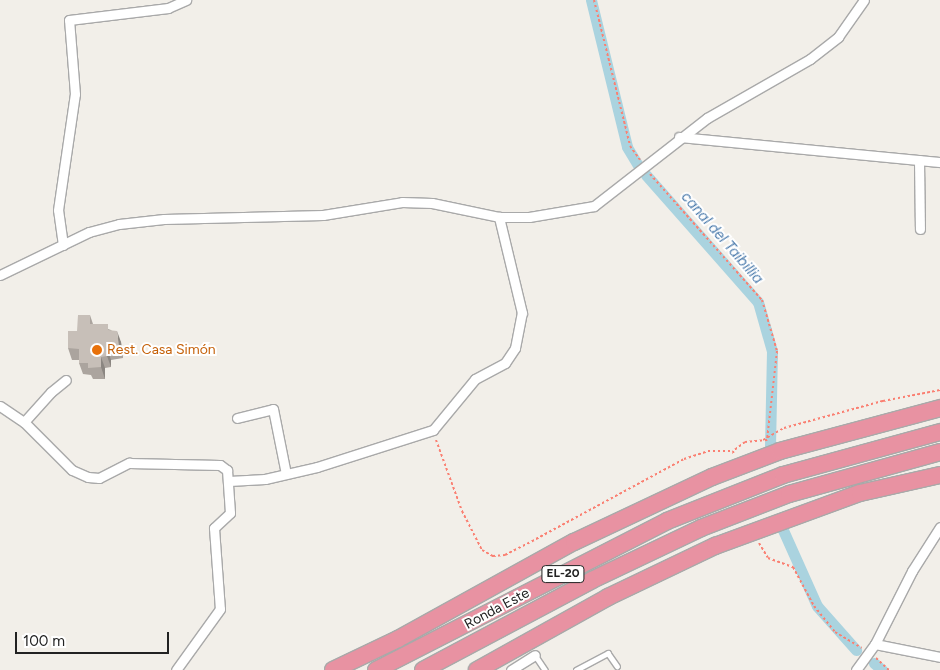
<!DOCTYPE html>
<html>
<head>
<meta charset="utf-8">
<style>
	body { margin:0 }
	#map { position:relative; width:940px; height:670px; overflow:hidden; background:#f2efe9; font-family:Figtree,sans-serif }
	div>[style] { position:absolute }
	.canal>* { height:11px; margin:-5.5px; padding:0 5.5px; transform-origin:5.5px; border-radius:5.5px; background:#aad3df }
	.path>* { height:2px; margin-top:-1px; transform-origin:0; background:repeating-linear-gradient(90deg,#fa8072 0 2.5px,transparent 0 5px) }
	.roads { filter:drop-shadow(1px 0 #a9a9a9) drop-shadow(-1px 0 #a9a9a9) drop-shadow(0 1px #a9a9a9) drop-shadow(0 -1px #a9a9a9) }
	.lane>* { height:4.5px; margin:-2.25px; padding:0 2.25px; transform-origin:2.25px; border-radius:2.25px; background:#fff }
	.street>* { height:9px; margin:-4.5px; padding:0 4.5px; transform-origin:4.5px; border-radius:4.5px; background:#fff }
	.highway>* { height:16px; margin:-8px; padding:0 8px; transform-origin:8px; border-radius:8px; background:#e892a2 }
	.wall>* { inset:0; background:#aba49e }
	.shaded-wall>* { inset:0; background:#8b8681 }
	.building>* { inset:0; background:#c7bfb8 }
	.dots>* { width:14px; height:14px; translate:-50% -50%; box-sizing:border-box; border:2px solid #fff; border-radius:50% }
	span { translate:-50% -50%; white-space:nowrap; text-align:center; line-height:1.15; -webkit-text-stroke:4px #fff; paint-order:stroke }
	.shield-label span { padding:1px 4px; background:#fff; border:1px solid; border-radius:4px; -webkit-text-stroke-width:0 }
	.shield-label { font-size:12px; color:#222; font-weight:700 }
	.food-label { font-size:14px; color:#c56008 }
	.left { translate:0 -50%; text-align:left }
	.street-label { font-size:14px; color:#222 }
	.water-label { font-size:15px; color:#4a7aab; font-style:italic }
	.scale { position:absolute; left:15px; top:632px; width:154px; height:22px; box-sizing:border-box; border:2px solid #222; border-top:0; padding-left:6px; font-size:15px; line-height:18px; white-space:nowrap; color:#222; -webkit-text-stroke:4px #fff; paint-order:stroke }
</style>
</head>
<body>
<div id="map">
	<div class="canal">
		<div style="left:591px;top:0;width:151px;rotate:76.2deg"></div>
		<div style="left:627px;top:147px;width:21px;rotate:59deg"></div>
		<div style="left:646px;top:175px;width:169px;rotate:48.6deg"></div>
		<div style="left:758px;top:302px;width:51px;rotate:74.1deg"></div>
		<div style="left:772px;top:351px;width:95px;rotate:91.2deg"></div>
		<div style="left:783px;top:530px;width:83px;rotate:65.9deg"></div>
		<div style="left:817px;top:606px;width:59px;rotate:48.4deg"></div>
		<div style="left:874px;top:663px;width:11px;rotate:41deg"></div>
	</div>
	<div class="path">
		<div style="left:594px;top:0;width:150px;rotate:76.1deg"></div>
		<div style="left:630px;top:146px;width:17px;rotate:54deg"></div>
		<div style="left:650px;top:174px;width:169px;rotate:48.4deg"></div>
		<div style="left:762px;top:300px;width:53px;rotate:73.6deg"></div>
		<div style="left:777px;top:351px;width:90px;rotate:96.4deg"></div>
		<div style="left:767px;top:440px;width:22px;rotate:175deg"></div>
		<div style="left:745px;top:442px;width:15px;rotate:143deg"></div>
		<div style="left:436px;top:440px;width:76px;rotate:69.9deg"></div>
		<div style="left:462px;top:511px;width:44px;rotate:62.9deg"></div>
		<div style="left:482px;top:550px;width:13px;rotate:29deg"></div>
		<div style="left:493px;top:556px;width:12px;rotate:-5deg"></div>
		<div style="left:505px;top:555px;width:35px;rotate:-27deg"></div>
		<div style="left:536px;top:539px;width:168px;rotate:-28.4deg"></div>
		<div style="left:684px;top:459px;width:25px;rotate:-18deg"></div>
		<div style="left:708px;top:451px;width:25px"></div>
		<div style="left:733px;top:451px;width:5px;rotate:79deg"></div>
		<div style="left:763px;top:440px;width:24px;rotate:-30deg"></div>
		<div style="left:784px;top:428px;width:103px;rotate:-15.3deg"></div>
		<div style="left:883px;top:401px;width:58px;rotate:-10.9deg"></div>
		<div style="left:759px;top:543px;width:17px;rotate:59deg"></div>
		<div style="left:768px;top:558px;width:27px;rotate:20deg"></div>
		<div style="left:793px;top:567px;width:44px;rotate:61.7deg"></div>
		<div style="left:814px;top:606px;width:33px;rotate:51deg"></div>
		<div style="left:835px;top:632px;width:31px;rotate:31deg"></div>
		<div style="left:876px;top:658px;width:18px;rotate:43deg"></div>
	</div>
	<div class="roads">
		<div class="lane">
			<div style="left:535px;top:655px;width:18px;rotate:56deg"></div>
			<div style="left:576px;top:670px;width:36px;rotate:-28deg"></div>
			<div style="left:608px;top:653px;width:16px;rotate:55deg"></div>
		</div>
		<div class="street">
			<div style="left:679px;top:137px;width:262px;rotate:5.5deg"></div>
			<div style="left:919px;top:160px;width:69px;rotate:89.2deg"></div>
			<div style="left:63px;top:245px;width:35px;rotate:-98deg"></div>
			<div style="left:58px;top:210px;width:117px;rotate:-81.7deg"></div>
			<div style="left:75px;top:94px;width:74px;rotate:-94.6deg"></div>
			<div style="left:69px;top:20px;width:100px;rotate:-6.9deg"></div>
			<div style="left:168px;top:8px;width:20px;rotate:-24deg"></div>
			<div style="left:0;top:275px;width:99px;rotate:-25.8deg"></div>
			<div style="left:89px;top:232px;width:31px;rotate:-15deg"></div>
			<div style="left:119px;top:224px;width:45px;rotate:-6.3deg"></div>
			<div style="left:164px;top:219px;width:159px;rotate:-1.4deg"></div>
			<div style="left:323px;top:215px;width:80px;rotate:-9.3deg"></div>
			<div style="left:402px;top:202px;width:30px;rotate:2deg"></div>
			<div style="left:432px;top:203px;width:68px;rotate:11.8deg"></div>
			<div style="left:499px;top:217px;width:30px"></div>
			<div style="left:529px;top:217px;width:66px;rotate:-9.6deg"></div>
			<div style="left:594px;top:206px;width:143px;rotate:-37.9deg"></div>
			<div style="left:707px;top:118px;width:119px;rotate:-29.8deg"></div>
			<div style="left:810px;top:59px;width:36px;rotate:-38deg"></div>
			<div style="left:838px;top:37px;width:45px;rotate:-54.9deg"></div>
			<div style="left:0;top:406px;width:29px;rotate:34deg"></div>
			<div style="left:24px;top:422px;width:68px;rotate:45deg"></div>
			<div style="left:72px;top:470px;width:17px;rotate:24deg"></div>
			<div style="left:88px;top:477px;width:11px;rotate:5deg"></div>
			<div style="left:99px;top:478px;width:34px;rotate:-27deg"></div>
			<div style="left:129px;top:463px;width:91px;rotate:1.3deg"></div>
			<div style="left:220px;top:465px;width:9px;rotate:36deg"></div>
			<div style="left:227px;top:470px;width:43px;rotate:86deg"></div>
			<div style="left:230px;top:513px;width:22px;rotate:137deg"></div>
			<div style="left:214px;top:528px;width:81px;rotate:85.8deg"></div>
			<div style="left:220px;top:609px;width:75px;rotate:125.8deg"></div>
			<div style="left:237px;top:418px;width:37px;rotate:-14deg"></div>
			<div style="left:273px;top:409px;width:66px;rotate:78.7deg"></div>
			<div style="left:24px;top:422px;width:40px;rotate:-48deg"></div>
			<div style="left:51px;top:392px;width:19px;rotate:-39deg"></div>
			<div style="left:229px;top:481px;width:36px;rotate:-3deg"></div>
			<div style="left:265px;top:479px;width:53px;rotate:-13deg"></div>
			<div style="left:317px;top:467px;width:122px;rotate:-17.7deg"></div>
			<div style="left:433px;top:430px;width:66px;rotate:-50.5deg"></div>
			<div style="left:475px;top:379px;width:34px;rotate:-28deg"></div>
			<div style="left:505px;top:363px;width:18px;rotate:-56deg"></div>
			<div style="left:515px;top:348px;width:36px;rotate:-79deg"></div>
			<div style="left:522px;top:313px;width:99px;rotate:-103.5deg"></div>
			<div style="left:875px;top:644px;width:82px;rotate:-63.1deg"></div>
			<div style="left:912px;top:571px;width:52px;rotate:-57.5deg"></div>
			<div style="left:511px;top:670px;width:28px;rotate:-32deg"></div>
			<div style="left:856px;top:670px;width:32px;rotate:-54deg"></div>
			<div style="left:875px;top:644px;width:66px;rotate:11.3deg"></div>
		</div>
		<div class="highway">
			<div style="left:333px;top:670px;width:72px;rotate:-25.5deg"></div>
			<div style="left:398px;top:639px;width:201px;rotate:-28.9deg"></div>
			<div style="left:574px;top:542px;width:153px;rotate:-25.2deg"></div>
			<div style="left:712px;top:477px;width:73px;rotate:-20.9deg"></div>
			<div style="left:780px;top:451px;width:166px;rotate:-15deg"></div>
			<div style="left:376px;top:670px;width:327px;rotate:-27.1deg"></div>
			<div style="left:667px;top:521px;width:125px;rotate:-21.6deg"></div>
			<div style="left:783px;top:475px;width:163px;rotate:-15.3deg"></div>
			<div style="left:423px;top:670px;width:191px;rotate:-28deg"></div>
			<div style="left:592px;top:580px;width:121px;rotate:-25.5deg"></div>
			<div style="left:701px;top:528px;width:94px;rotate:-21.1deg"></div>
			<div style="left:789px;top:494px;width:157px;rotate:-15.5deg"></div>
			<div style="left:477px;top:670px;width:150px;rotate:-29.1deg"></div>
			<div style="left:608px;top:597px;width:119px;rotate:-25.5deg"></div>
			<div style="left:715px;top:546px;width:154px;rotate:-20.1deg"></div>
			<div style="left:860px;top:493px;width:82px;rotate:-12.7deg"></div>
		</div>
	</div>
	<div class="wall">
		<div style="clip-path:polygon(90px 315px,93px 324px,111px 330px,121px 342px,123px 358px,111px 360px,111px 367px,105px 368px,105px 379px,93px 379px,91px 375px,83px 374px,79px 363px,79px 360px,72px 360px,68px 348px)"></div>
	</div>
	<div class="shaded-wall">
		<div style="clip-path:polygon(117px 331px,121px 342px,123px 358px,119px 347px)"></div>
		<div style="clip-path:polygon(107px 348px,111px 360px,111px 367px,107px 356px)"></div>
		<div style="clip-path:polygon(101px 357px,105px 368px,105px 379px,101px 367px)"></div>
	</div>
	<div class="building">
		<div style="clip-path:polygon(78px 315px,90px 315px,90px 324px,108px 324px,108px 330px,117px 331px,119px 347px,107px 348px,107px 356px,101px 357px,101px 367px,88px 368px,88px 363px,79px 363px,79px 349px,68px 348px,68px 331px,77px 331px)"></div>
	</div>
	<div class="dots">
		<div style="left:97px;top:350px;background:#e8710a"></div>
	</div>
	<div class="shield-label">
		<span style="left:563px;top:574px">EL-20</span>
	</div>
	<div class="food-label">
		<span class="left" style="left:107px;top:350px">Rest. Casa Simón</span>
	</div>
	<div class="street-label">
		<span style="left:497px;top:609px;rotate:-28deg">Ronda Este</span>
	</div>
	<div class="water-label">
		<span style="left:722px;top:238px;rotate:49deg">canal del Taibillia</span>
	</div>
	<div class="scale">100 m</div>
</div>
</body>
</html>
